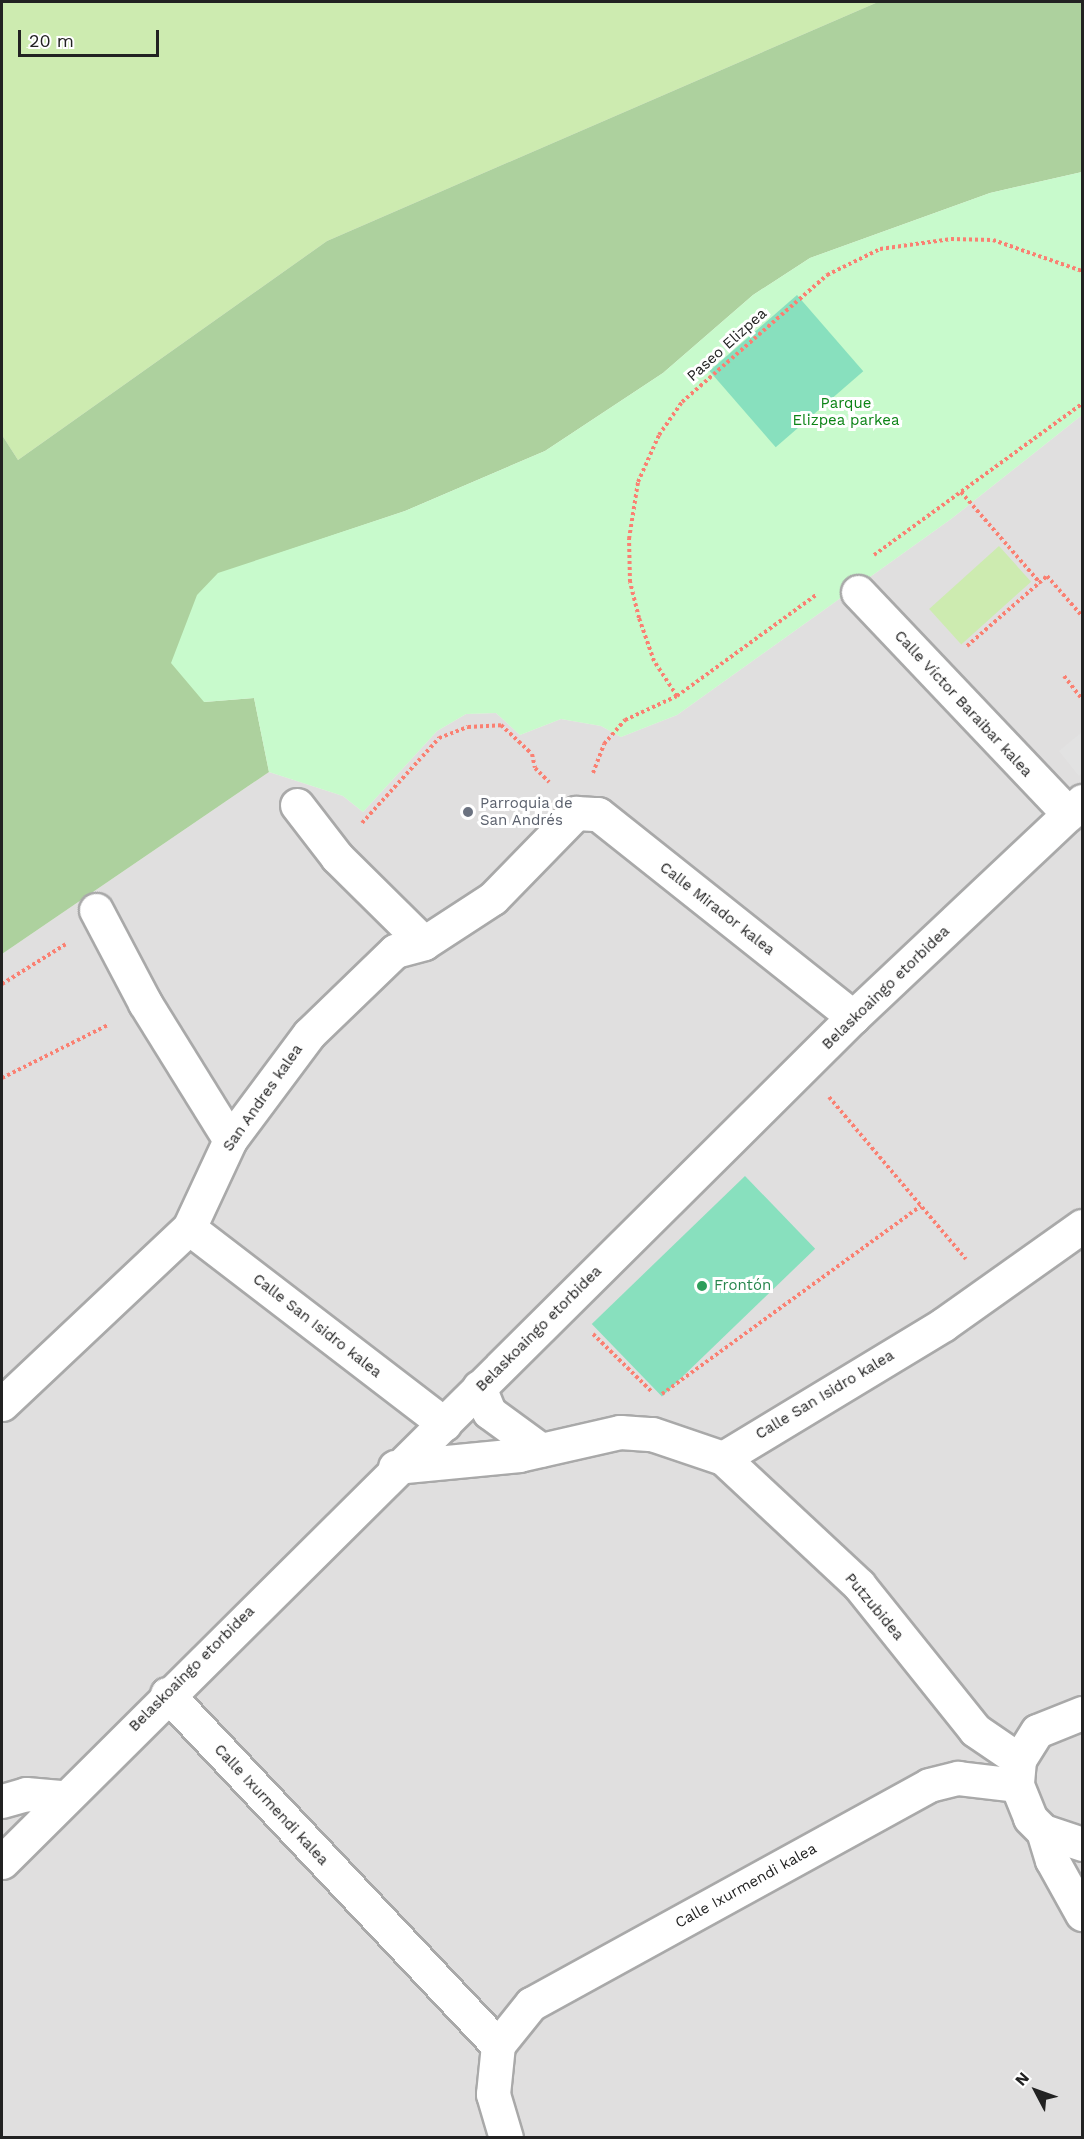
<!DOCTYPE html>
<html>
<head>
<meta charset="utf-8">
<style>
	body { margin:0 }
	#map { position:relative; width:1084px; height:2139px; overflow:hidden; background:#f2efe9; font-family:"Work Sans",sans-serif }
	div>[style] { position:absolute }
	.residential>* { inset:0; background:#e0dfdf }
	.grass>* { inset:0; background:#cdebb0; transform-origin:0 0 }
	.forest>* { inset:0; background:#add19e }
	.park>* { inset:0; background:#c8facc }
	.pitch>* { inset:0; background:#88e0be; transform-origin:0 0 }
	.parking>* { inset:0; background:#e2e2e2 }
	.path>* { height:4px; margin-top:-2px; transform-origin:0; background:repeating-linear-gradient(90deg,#fa8072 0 3px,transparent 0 6px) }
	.roads { filter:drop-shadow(2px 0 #a9a9a9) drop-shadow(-2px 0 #a9a9a9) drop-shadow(0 2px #a9a9a9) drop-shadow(0 -2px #a9a9a9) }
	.minor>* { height:33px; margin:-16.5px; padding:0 16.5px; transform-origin:16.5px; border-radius:16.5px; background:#fff }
	.dots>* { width:16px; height:16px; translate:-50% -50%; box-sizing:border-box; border:3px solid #fff; border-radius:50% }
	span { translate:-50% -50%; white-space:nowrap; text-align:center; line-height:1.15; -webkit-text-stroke:6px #fff; paint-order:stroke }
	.street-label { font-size:15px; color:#222 }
	.park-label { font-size:15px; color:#0c8416 }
	.worship-label { font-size:15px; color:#5b616d }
	.left { translate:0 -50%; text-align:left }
	.leisure-label { font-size:15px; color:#27864d }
	.frame { position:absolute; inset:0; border:3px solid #222; pointer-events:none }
	.north { position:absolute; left:1006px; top:2061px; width:60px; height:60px; -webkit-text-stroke:4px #fff; paint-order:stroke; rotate:311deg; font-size:16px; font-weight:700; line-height:24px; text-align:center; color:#222 }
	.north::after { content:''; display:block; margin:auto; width:21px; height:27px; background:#222; clip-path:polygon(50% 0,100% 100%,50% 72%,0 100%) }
	.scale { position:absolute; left:18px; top:30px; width:141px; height:27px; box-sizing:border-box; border:3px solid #222; border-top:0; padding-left:8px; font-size:18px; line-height:21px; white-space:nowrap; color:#222; -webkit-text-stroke:4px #fff; paint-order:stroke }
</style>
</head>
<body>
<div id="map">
	<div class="residential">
		<div style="clip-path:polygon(1082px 415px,1082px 2137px,2px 2138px,2px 954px,269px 772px,343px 796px,363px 812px,437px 731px,466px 714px,496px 713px,520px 735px,561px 719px,601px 726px,621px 737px,677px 715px,951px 519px)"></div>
	</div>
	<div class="grass">
		<div style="clip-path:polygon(2px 2px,878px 2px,327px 241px,18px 460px,2px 435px)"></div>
		<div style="left:999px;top:546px;width:48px;height:94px;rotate:48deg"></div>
	</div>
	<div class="forest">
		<div style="clip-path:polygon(878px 2px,1082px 2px,1082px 172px,990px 193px,810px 258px,753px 295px,663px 373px,545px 451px,405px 511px,218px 574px,204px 702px,254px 698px,269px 772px,2px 954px,2px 435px,18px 460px,327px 241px)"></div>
	</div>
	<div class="park">
		<div style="clip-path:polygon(1082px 172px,1082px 415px,951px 519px,677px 715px,621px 737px,601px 726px,561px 719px,520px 735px,496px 713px,466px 714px,437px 731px,363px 812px,343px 796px,269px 772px,254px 698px,204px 702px,171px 663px,197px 595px,218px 573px,405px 511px,545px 451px,663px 373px,753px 295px,810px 258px,990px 193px)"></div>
	</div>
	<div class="pitch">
		<div style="left:797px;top:295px;width:101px;height:116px;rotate:49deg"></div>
		<div style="left:745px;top:1176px;width:101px;height:213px;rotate:46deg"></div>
	</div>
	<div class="parking">
		<div style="clip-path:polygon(1082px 732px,1082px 773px,1079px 776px,1059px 751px)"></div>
	</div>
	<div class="path">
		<div style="left:961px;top:492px;width:121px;rotate:49deg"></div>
		<div style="left:874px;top:555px;width:257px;rotate:-36deg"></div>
		<div style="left:967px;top:646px;width:106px;rotate:-41.2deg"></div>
		<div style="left:1047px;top:576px;width:53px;rotate:48.8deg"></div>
		<div style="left:1064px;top:676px;width:29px;rotate:52deg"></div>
		<div style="left:677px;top:696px;width:42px;rotate:-123.3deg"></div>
		<div style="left:654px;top:661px;width:46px;rotate:-109.2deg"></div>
		<div style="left:639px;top:618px;width:37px;rotate:-104deg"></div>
		<div style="left:630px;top:582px;width:43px;rotate:-91.3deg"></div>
		<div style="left:629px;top:539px;width:58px;rotate:-81deg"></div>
		<div style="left:638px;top:482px;width:51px;rotate:-65.9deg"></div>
		<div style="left:659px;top:435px;width:40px;rotate:-55.1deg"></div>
		<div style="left:682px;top:402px;width:193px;rotate:-41.2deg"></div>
		<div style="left:827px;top:275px;width:59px;rotate:-26.1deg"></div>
		<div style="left:880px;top:249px;width:72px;rotate:-8deg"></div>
		<div style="left:951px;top:239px;width:42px;rotate:1.4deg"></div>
		<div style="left:993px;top:240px;width:94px;rotate:19.2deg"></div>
		<div style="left:593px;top:773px;width:31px;rotate:-69deg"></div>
		<div style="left:604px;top:744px;width:32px;rotate:-49deg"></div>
		<div style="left:625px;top:720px;width:57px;rotate:-24.8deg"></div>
		<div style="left:677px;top:696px;width:172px;rotate:-36deg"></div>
		<div style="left:362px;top:823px;width:115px;rotate:-47.8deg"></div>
		<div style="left:439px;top:738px;width:31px;rotate:-21deg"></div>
		<div style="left:468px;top:727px;width:33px;rotate:-3deg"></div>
		<div style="left:501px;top:725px;width:42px;rotate:43.1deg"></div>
		<div style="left:532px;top:754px;width:14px;rotate:78deg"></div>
		<div style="left:535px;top:768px;width:20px;rotate:45deg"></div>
		<div style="left:2px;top:984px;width:75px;rotate:-32deg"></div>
		<div style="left:2px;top:1078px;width:119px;rotate:-26.6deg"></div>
		<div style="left:829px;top:1097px;width:212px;rotate:49.8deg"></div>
		<div style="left:593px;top:1334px;width:83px;rotate:44.5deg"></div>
		<div style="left:662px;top:1394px;width:320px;rotate:-36deg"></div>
	</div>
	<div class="roads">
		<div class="minor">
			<div style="left:858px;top:592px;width:306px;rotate:46.5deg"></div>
			<div style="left:297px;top:805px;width:66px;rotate:52.4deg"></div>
			<div style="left:337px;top:857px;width:122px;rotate:44.7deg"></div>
			<div style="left:96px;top:910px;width:105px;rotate:62.2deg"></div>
			<div style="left:145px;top:1003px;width:161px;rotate:58.2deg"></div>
			<div style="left:189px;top:1228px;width:322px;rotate:37.5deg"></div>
			<div style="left:479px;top:1387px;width:27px;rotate:68deg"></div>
			<div style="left:489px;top:1412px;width:64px;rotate:36.2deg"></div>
			<div style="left:2px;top:1404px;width:257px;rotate:-43.3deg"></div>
			<div style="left:189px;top:1228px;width:97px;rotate:-65deg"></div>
			<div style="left:230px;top:1140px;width:132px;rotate:-53.3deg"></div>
			<div style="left:309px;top:1034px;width:120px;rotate:-44deg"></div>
			<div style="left:395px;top:951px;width:30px;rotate:-15deg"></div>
			<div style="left:424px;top:943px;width:82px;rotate:-33.1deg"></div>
			<div style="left:493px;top:898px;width:119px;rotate:-45.7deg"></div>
			<div style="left:576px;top:813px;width:22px;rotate:3deg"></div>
			<div style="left:598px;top:814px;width:326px;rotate:38.5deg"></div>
			<div style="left:723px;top:1458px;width:258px;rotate:-31.2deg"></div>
			<div style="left:944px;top:1324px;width:169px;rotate:-35.4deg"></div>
			<div style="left:395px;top:1467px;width:125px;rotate:-5.5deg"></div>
			<div style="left:519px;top:1455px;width:104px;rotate:-12.8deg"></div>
			<div style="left:620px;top:1432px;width:32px;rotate:4deg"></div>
			<div style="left:652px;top:1434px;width:75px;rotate:18.7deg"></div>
			<div style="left:723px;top:1458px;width:186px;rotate:43deg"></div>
			<div style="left:859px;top:1585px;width:186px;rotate:51.3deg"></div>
			<div style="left:975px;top:1730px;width:53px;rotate:34.3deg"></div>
			<div style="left:167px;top:1694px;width:482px;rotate:46.7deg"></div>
			<div style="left:1082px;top:1713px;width:48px;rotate:158.2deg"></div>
			<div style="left:1037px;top:1731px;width:34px;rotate:122deg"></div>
			<div style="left:1019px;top:1760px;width:25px;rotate:95deg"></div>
			<div style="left:1017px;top:1785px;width:35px;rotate:68deg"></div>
			<div style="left:1030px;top:1818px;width:18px;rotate:45deg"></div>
			<div style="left:1043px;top:1831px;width:41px;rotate:18.4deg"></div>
			<div style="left:2px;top:1801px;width:25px;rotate:-16deg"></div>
			<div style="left:26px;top:1794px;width:37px;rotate:5deg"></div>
			<div style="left:1043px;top:1831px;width:30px;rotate:73deg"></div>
			<div style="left:1052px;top:1860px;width:62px;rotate:60.9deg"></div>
			<div style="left:2px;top:1862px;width:1199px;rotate:-44.8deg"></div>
			<div style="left:853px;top:1017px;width:315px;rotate:-43.3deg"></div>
			<div style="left:506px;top:2138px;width:46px;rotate:-106.5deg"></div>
			<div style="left:493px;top:2094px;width:49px;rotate:-84.2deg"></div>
			<div style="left:498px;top:2045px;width:53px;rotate:-51.2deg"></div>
			<div style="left:531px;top:2004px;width:454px;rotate:-28.8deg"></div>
			<div style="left:929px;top:1785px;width:30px;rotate:-14deg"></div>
			<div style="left:958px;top:1778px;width:59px;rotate:6.8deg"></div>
		</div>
	</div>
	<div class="dots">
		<div style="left:468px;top:812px;background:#6b7280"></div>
		<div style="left:702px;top:1286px;background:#2e9e5b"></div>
	</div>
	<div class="street-label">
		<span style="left:727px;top:345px;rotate:-42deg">Paseo Elizpea</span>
		<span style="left:963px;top:704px;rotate:47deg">Calle Víctor Baraibar kalea</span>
		<span style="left:717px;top:909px;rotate:38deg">Calle Mirador kalea</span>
		<span style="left:886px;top:988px;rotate:-44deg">Belaskoaingo etorbidea</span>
		<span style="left:263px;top:1098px;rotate:-55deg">San Andres kalea</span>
		<span style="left:317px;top:1326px;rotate:38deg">Calle San Isidro kalea</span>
		<span style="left:539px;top:1329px;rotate:-45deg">Belaskoaingo etorbidea</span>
		<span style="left:825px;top:1395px;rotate:-31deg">Calle San Isidro kalea</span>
		<span style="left:874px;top:1607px;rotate:50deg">Putzubidea</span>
		<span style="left:192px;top:1669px;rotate:-45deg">Belaskoaingo etorbidea</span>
		<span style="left:271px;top:1805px;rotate:47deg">Calle Ixurmendi kalea</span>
		<span style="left:746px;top:1886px;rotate:-29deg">Calle Ixurmendi kalea</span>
	</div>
	<div class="park-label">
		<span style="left:846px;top:412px">Parque<br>Elizpea parkea</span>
	</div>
	<div class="worship-label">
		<span class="left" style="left:480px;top:812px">Parroquia de<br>San Andrés</span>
	</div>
	<div class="leisure-label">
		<span class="left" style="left:714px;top:1286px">Frontón</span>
	</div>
	<div class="frame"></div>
	<div class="north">N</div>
	<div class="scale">20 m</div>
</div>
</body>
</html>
